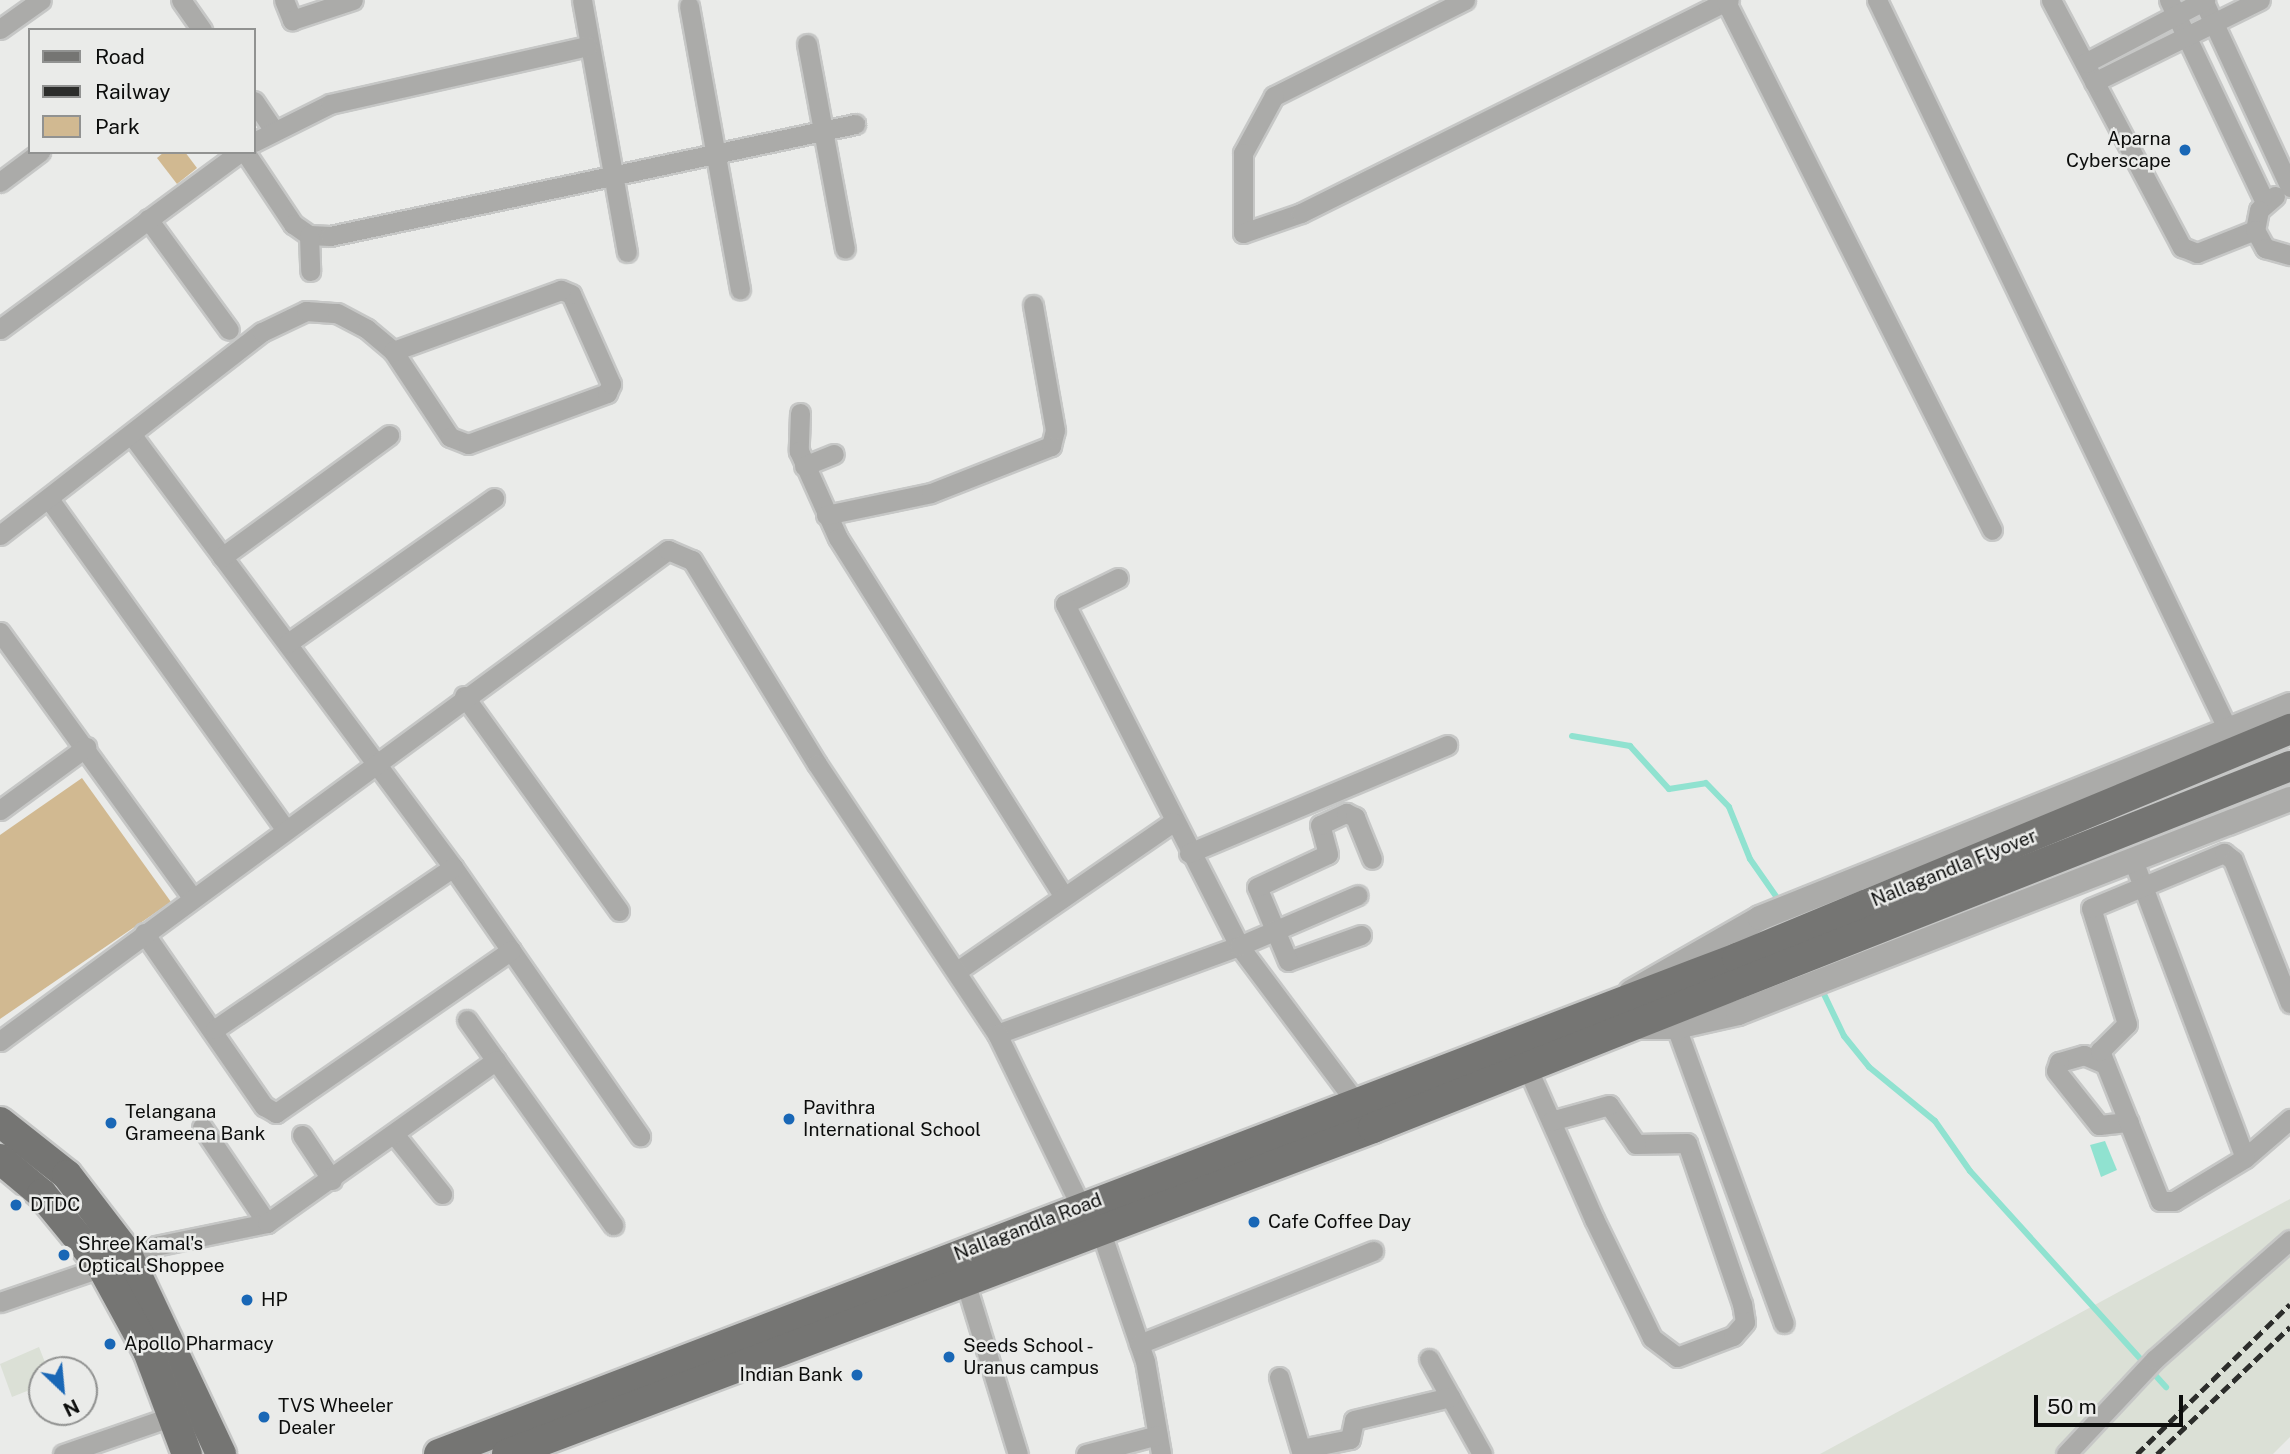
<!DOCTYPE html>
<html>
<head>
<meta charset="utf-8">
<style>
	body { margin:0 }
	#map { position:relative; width:2290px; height:1454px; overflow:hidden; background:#eaebe9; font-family:"Public Sans",sans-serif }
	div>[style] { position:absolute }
	.built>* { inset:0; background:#dbe0d6 }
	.green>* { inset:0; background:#d1b991 }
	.water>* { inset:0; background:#90e2d0 }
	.stream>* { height:6px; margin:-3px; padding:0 3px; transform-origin:3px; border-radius:3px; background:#90e2d0 }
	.roads { filter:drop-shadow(2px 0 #c6c7c6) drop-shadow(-2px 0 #c6c7c6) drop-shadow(0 2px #c6c7c6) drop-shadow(0 -2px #c6c7c6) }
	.minor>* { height:19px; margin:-9.5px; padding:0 9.5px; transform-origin:9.5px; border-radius:9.5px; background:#ababa9 }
	.tertiary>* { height:24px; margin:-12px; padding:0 12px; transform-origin:12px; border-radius:12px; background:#ababa9 }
	.primary>* { height:30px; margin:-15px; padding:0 15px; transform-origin:15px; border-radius:15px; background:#757573 }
	.rail>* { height:5px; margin-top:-2.5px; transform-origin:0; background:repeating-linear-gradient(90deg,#2c2d2b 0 10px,transparent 0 15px) }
	.dots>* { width:19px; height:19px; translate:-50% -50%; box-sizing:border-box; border:4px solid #eaebe9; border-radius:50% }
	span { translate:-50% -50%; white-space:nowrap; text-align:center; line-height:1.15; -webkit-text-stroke:5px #eaebe9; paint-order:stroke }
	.poi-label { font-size:19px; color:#0c0d0c }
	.right { translate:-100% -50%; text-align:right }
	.left { translate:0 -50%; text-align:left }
	.street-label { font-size:19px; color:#0c0d0c }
	.legend { position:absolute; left:28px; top:28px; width:228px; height:126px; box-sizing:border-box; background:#eaebe9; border:2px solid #919291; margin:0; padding:9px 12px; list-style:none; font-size:21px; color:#0c0d0c }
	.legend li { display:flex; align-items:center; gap:14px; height:35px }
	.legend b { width:35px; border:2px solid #919291 }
	.north { position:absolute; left:28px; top:1356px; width:70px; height:70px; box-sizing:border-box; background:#eaebe9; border:2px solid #919291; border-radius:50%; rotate:154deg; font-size:19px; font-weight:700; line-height:28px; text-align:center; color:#0c0d0c }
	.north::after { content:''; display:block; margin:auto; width:24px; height:32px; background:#1967b6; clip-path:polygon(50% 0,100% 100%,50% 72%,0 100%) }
	.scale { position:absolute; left:2034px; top:1395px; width:149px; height:32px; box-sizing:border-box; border:4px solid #0c0d0c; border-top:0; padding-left:9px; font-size:21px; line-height:24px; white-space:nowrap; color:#0c0d0c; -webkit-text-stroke:5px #eaebe9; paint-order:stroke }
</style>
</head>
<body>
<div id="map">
	<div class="built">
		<div style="clip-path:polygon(2290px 1199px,2290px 1437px,2273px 1454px,1820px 1454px)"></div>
		<div style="clip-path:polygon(39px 1347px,48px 1370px,42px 1370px,42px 1385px,12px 1397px,0 1364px)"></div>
	</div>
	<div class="green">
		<div style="clip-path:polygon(164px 152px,185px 152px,197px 168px,177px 184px,157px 158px)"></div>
		<div style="clip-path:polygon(82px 778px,171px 902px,0 1019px,0 835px)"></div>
	</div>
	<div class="water">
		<div style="clip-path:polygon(2105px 1141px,2117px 1170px,2101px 1177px,2090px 1145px)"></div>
	</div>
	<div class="stream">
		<div style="left:1572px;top:736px;width:59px;rotate:9.8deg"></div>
		<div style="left:1630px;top:746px;width:58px;rotate:47.8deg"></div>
		<div style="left:1669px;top:789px;width:37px;rotate:-9deg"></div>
		<div style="left:1706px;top:783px;width:33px;rotate:46deg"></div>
		<div style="left:1729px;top:807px;width:56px;rotate:68deg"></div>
		<div style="left:1750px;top:859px;width:52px;rotate:55.1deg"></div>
		<div style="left:1821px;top:988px;width:53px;rotate:64.4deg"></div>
		<div style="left:1844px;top:1036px;width:40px;rotate:51deg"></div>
		<div style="left:1869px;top:1067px;width:85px;rotate:39.3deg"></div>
		<div style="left:1935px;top:1121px;width:61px;rotate:55deg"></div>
		<div style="left:1970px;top:1171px;width:292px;rotate:47.8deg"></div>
	</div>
	<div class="roads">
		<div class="minor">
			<div style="left:181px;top:0;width:37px;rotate:55deg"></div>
			<div style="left:284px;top:0;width:22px;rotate:68deg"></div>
			<div style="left:292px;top:20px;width:64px;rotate:-18.2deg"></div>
			<div style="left:582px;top:0;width:256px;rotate:79.9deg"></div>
			<div style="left:1465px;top:0;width:214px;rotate:153.3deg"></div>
			<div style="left:1274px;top:96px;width:65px;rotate:118.5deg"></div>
			<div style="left:1243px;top:153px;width:80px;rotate:90deg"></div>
			<div style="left:1243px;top:233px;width:61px;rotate:-19deg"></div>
			<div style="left:1301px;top:213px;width:478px;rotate:-26.5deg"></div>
			<div style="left:1877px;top:0;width:810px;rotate:64.32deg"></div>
			<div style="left:2051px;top:0;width:280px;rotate:62.1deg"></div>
			<div style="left:2182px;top:247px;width:16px;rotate:22deg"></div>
			<div style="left:2197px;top:253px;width:62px;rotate:-21.6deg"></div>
			<div style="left:2169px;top:0;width:224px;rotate:64.6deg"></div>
			<div style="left:2203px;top:0;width:206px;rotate:65.1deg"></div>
			<div style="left:1726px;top:2px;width:591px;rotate:63.26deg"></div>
			<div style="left:689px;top:6px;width:288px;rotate:79.8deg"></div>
			<div style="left:0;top:29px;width:50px;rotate:-35.3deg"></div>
			<div style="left:807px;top:44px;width:208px;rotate:79.5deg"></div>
			<div style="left:2085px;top:63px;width:136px;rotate:-27.7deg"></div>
			<div style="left:2094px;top:82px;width:185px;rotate:-26.3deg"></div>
			<div style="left:254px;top:101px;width:32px;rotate:56deg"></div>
			<div style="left:254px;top:142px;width:85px;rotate:-26.6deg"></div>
			<div style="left:330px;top:104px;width:264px;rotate:-12.7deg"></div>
			<div style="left:245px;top:152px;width:87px;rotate:56.3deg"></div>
			<div style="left:293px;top:224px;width:19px;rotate:35deg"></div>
			<div style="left:309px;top:235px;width:21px;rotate:3deg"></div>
			<div style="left:330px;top:236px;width:537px;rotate:-12.04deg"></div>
			<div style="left:0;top:182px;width:50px;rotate:-36.9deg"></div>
			<div style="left:2275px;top:196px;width:21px;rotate:139deg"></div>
			<div style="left:2259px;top:210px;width:20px;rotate:101deg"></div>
			<div style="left:2255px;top:230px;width:21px;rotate:61deg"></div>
			<div style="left:2265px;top:248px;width:26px;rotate:16deg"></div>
			<div style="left:148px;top:219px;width:137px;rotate:53.9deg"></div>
			<div style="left:309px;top:235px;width:36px;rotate:88deg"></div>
			<div style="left:0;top:329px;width:298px;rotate:-36.4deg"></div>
			<div style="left:800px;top:413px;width:38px;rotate:92deg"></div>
			<div style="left:799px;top:451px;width:95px;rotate:65.9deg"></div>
			<div style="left:838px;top:538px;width:424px;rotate:57.8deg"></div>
			<div style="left:131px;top:434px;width:540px;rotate:53.36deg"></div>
			<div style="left:453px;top:867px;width:328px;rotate:55.2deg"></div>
			<div style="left:804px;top:466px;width:32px;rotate:-22deg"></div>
			<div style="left:49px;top:499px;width:403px;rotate:54.4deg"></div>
			<div style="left:826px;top:515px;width:107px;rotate:-11.8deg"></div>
			<div style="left:931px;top:493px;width:129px;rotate:-21.4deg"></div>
			<div style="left:1051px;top:446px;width:16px;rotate:-76deg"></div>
			<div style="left:1055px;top:430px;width:127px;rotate:-100deg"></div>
			<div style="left:0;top:535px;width:331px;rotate:-37.8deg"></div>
			<div style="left:262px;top:332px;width:49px;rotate:-25.5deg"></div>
			<div style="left:306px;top:311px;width:31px;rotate:4deg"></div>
			<div style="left:337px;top:313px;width:34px;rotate:28deg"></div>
			<div style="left:367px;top:329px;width:34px;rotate:40deg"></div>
			<div style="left:393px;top:351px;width:103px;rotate:56.5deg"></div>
			<div style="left:450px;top:437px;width:19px;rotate:21deg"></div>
			<div style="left:468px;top:444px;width:148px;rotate:-20.1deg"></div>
			<div style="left:607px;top:393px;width:10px;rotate:-66deg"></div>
			<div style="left:611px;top:384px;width:98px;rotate:-114deg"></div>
			<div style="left:571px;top:294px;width:11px;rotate:-158deg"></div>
			<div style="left:561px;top:290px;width:179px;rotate:160deg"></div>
			<div style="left:222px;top:557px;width:207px;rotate:-36.1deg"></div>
			<div style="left:1118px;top:578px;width:59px;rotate:153.9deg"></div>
			<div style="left:1065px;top:604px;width:384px;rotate:63deg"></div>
			<div style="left:1239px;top:946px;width:197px;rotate:53.2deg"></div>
			<div style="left:0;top:632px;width:327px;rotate:54.1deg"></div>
			<div style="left:288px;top:643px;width:252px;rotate:-35.1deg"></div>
			<div style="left:464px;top:696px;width:265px;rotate:54.2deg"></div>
			<div style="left:0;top:810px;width:107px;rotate:-36.2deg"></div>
			<div style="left:1189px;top:853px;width:280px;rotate:-22.7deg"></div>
			<div style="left:2133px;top:860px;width:318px;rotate:69.4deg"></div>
			<div style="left:2245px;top:1158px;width:60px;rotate:-40.9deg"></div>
			<div style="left:144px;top:933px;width:211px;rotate:55.3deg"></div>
			<div style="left:264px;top:1106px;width:14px;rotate:30deg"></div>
			<div style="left:276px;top:1113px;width:286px;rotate:-34.7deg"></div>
			<div style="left:1361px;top:935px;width:77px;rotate:160.4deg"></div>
			<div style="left:1288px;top:961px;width:80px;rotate:-112.7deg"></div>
			<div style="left:1257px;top:887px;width:78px;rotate:-24.9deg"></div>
			<div style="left:1328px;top:854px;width:30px;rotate:-105deg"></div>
			<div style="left:1320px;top:825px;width:29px;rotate:-25deg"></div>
			<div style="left:1346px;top:813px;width:10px;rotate:24deg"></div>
			<div style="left:1355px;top:817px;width:45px;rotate:68deg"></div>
			<div style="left:957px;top:971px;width:262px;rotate:-34.6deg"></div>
			<div style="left:467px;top:1020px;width:252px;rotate:54.5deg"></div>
			<div style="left:1676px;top:1027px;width:315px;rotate:70deg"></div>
			<div style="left:215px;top:1029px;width:288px;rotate:-34.2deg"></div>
			<div style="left:997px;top:1034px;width:258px;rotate:-20deg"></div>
			<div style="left:1239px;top:946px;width:129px;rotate:-23.2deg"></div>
			<div style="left:0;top:1041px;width:829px;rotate:-36.32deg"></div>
			<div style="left:668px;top:550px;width:26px;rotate:23deg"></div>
			<div style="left:692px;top:560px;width:239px;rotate:58.5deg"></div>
			<div style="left:817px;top:764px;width:324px;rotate:56.3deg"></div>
			<div style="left:997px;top:1034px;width:192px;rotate:64.1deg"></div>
			<div style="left:2105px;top:1064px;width:23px;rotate:-157deg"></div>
			<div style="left:2084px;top:1055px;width:26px;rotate:164deg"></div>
			<div style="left:2059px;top:1062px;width:9px;rotate:108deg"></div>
			<div style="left:2056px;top:1071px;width:69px;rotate:51.5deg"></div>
			<div style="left:2099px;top:1125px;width:30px;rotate:-6deg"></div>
			<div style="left:1527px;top:1067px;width:166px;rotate:66.2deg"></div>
			<div style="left:1594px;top:1219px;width:132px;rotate:64deg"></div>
			<div style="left:1652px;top:1338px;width:31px;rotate:37deg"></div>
			<div style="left:1677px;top:1357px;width:60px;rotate:-20.6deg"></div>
			<div style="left:1733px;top:1336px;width:18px;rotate:-49deg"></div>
			<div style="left:1745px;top:1322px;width:18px;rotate:-99deg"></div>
			<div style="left:1742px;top:1304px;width:170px;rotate:-108.9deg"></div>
			<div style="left:1687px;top:1143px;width:51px;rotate:178.9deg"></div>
			<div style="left:1636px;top:1144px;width:47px;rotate:-124.7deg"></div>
			<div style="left:1609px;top:1105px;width:60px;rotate:164.6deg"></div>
			<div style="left:202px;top:1127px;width:116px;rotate:55.9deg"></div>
			<div style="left:394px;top:1134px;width:77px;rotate:51.3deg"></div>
			<div style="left:302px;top:1135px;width:54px;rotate:56.3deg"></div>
			<div style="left:2245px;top:1158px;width:83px;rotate:148.8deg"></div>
			<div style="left:2174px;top:1201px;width:14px;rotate:180deg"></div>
			<div style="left:2160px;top:1201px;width:162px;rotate:-111.8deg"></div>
			<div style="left:2100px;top:1051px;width:38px;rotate:-45deg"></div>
			<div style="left:2127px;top:1024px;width:121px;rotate:-107.2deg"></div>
			<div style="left:2091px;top:908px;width:144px;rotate:-22.5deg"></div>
			<div style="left:2224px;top:853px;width:11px;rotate:38deg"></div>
			<div style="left:2233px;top:860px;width:154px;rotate:68.3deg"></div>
			<div style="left:1100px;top:1229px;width:139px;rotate:71.2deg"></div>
			<div style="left:1145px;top:1361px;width:94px;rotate:80.2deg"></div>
			<div style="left:126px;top:1252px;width:144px;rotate:-11.6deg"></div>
			<div style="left:267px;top:1223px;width:281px;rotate:-35.4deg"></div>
			<div style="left:965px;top:1281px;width:181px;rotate:73deg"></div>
			<div style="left:0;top:1302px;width:108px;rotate:-18.9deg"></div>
			<div style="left:1139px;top:1344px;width:252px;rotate:-21.7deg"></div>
			<div style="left:1429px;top:1359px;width:109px;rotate:60.8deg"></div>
			<div style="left:1279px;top:1377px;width:80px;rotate:73.4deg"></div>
			<div style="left:1301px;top:1449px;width:50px;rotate:-11.5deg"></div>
			<div style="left:1350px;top:1439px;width:19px;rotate:-78deg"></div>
			<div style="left:1354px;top:1420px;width:99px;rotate:-13.5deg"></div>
			<div style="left:63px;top:1454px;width:116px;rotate:-19.1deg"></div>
			<div style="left:1086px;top:1454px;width:74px;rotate:-14.8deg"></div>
			<div style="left:2066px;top:1454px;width:130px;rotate:-46.9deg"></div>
			<div style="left:2155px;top:1359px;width:180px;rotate:-41.4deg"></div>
		</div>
		<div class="tertiary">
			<div style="left:1631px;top:992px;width:149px;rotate:-29.8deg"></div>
			<div style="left:1760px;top:918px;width:571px;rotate:-21.89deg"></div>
			<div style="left:1636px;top:1027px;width:40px"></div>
			<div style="left:1676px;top:1027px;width:64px;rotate:-12.7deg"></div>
			<div style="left:1738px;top:1013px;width:592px;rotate:-21.19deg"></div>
		</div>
		<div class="primary">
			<div style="left:0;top:1122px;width:85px;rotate:38.3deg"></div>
			<div style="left:67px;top:1175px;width:97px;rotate:52.5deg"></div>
			<div style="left:126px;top:1252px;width:223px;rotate:64.8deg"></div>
			<div style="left:0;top:1159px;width:55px;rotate:39.8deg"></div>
			<div style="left:42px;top:1194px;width:94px;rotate:50.6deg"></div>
			<div style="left:102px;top:1267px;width:96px;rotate:61.3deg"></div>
			<div style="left:148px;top:1351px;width:110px;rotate:69.3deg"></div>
			<div style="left:439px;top:1454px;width:1390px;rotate:-20.91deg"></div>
			<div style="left:1737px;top:958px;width:599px;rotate:-22.49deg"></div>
			<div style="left:507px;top:1454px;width:925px;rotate:-20.63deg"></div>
			<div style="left:1373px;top:1128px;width:986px;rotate:-21.54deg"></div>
		</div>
	</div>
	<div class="rail">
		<div style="left:2137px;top:1454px;width:214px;rotate:-44.4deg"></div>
		<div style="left:2157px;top:1454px;width:184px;rotate:-43.7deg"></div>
	</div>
	<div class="dots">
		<div style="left:2185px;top:150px;background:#1967b6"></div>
		<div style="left:789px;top:1119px;background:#1967b6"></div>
		<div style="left:111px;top:1123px;background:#1967b6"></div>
		<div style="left:16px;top:1205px;background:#1967b6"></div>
		<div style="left:1254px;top:1222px;background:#1967b6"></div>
		<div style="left:64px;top:1255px;background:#1967b6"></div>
		<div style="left:247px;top:1300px;background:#1967b6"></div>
		<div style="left:110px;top:1344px;background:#1967b6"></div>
		<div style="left:949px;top:1357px;background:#1967b6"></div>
		<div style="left:857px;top:1375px;background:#1967b6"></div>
		<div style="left:264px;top:1417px;background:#1967b6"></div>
	</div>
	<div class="poi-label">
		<span class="right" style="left:2171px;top:150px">Aparna<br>Cyberscape</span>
		<span class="left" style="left:803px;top:1119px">Pavithra<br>International School</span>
		<span class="left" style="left:125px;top:1123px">Telangana<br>Grameena Bank</span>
		<span class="left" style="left:30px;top:1205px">DTDC</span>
		<span class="left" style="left:1268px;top:1222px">Cafe Coffee Day</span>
		<span class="left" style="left:78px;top:1255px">Shree Kamal's<br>Optical Shoppee</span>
		<span class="left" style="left:261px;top:1300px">HP</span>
		<span class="left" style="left:124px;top:1344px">Apollo Pharmacy</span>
		<span class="left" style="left:963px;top:1357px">Seeds School -<br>Uranus campus</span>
		<span class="right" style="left:843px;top:1375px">Indian Bank</span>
		<span class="left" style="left:278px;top:1417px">TVS Wheeler<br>Dealer</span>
	</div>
	<div class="street-label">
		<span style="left:1954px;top:868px;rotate:-22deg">Nallagandla Flyover</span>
		<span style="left:1028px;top:1227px;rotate:-21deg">Nallagandla Road</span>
	</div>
	<ul class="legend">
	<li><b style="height:9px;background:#757573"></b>Road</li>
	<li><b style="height:9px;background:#2c2d2b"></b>Railway</li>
	<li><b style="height:19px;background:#d1b991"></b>Park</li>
	</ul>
	<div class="north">N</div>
	<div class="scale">50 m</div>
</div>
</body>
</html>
